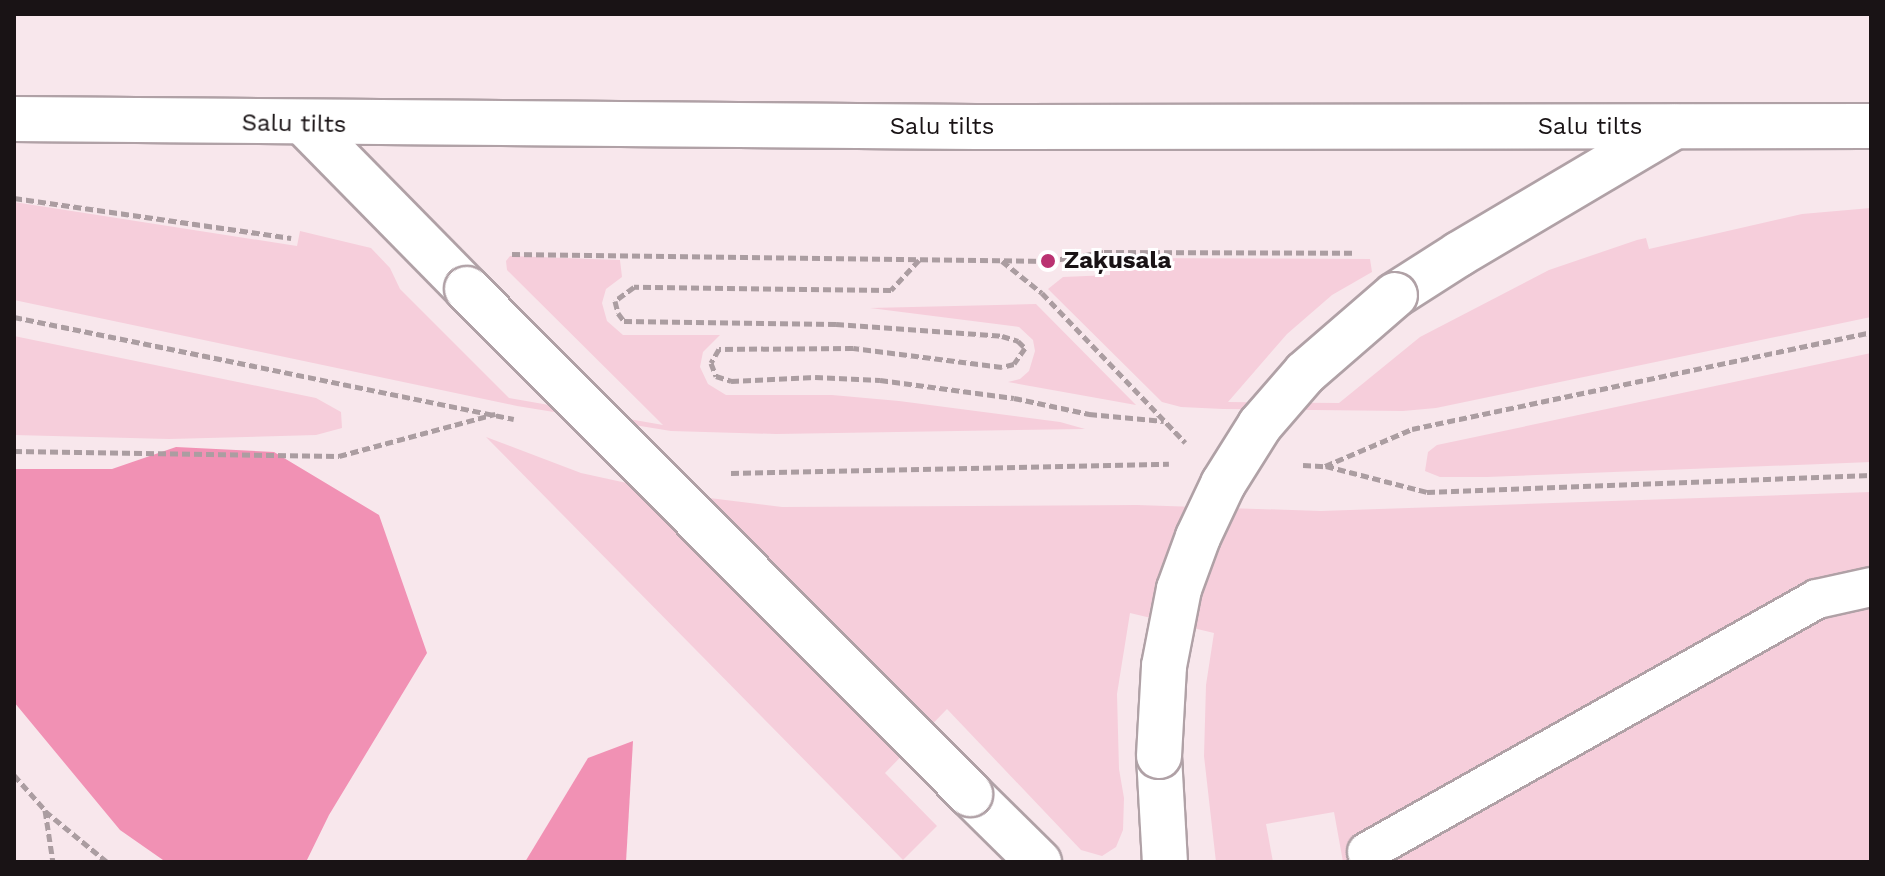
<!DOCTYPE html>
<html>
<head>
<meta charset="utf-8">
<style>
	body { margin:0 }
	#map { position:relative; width:1885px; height:876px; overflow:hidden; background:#f8e7ec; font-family:"Work Sans",sans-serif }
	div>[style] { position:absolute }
	.green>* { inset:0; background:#f6cedb }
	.forest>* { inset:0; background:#f191b4 }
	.path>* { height:5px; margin-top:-2.5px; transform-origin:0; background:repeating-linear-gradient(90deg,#ab9da1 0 8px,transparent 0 12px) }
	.roads { filter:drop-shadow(2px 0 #b0a1a6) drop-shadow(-2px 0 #b0a1a6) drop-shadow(0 2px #b0a1a6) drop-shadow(0 -2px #b0a1a6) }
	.service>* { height:38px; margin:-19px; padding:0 19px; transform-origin:19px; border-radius:19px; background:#fff }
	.trunk>* { height:44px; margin:-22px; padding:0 22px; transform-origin:22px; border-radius:22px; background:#fff }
	.bridges { filter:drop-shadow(2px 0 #b0a1a6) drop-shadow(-2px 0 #b0a1a6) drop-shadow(0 2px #b0a1a6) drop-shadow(0 -2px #b0a1a6) }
	.trunk-bridge>* { height:44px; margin:-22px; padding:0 22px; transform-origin:22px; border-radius:22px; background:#fff }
	.dots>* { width:22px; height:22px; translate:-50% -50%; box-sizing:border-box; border:4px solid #fff; border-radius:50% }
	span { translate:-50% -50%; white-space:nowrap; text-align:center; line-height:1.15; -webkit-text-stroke:6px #fff; paint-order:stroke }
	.street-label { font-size:24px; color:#191315 }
	.poi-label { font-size:24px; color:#191315; font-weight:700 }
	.left { translate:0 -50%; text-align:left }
	.frame { position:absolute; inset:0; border:16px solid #191315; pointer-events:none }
</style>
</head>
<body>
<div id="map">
	<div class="green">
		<div style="clip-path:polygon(14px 202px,297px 246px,300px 231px,371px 248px,390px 268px,400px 289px,509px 398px,663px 425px,507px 270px,506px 261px,510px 256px,620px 260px,622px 277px,606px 289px,602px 303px,607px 321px,623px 335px,720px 335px,703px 352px,700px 367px,708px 384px,726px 395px,832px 395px,899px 401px,1060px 422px,1085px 429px,776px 434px,671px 431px,517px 406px,14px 300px)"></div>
		<div style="clip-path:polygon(1871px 208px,1871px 317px,1436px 408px,1403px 411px,1223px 409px,1181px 407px,1162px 402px,1048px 289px,1063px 277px,1110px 275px,1110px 258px,1370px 259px,1372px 272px,1332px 295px,1287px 334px,1228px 402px,1339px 403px,1420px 337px,1549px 270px,1637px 240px,1646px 238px,1649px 249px,1802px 214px)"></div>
		<div style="clip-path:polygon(1036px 304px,1136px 405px,1008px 382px,1020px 379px,1029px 371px,1035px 351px,1033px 340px,1019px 327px,870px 308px)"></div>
		<div style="clip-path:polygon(14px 336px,316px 398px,341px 412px,342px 428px,316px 435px,169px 439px,14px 435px)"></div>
		<div style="clip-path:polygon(1871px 353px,1871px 462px,1487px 477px,1440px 477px,1425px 471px,1428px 452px,1437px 445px)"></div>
		<div style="clip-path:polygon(486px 437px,581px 473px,677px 494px,782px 507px,1137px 505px,1321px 511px,1871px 492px,1871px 570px,1822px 615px,1871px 603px,1871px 862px,1343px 862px,1334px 812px,1266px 824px,1273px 862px,1216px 862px,1204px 756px,1206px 685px,1214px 633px,1130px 613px,1117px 694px,1119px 769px,1124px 798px,1123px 830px,1116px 847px,1102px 856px,1081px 850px,947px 709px,885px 773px,937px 826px,903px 860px)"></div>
	</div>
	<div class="forest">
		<div style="clip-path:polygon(176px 447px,274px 452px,379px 515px,427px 653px,329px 815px,306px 862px,163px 860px,120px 830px,14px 702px,14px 469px,112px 469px)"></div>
		<div style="clip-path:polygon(633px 741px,626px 862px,525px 862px,588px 758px)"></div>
	</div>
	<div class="path">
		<div style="left:14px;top:198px;width:280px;rotate:8.2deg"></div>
		<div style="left:512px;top:254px;width:536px;rotate:0.75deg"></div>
		<div style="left:1048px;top:261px;width:57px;rotate:-9.1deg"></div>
		<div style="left:1104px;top:252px;width:249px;rotate:0.2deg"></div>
		<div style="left:919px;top:260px;width:41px;rotate:133deg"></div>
		<div style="left:891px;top:290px;width:257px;rotate:-179.3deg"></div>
		<div style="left:634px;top:287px;width:24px;rotate:144deg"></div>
		<div style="left:615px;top:301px;width:12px;rotate:76deg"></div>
		<div style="left:618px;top:313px;width:10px;rotate:53deg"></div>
		<div style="left:624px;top:321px;width:212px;rotate:0.8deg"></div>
		<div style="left:836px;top:324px;width:166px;rotate:4.1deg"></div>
		<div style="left:1002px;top:336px;width:17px;rotate:17deg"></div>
		<div style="left:1018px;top:341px;width:10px;rotate:45deg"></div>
		<div style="left:1025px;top:348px;width:19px;rotate:125deg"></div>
		<div style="left:1014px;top:364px;width:12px;rotate:166deg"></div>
		<div style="left:1002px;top:367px;width:150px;rotate:-172.7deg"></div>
		<div style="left:853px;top:348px;width:134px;rotate:179.6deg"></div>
		<div style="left:719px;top:349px;width:16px;rotate:120deg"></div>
		<div style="left:711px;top:363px;width:14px;rotate:69deg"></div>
		<div style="left:716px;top:376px;width:16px;rotate:18deg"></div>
		<div style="left:731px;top:381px;width:84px;rotate:-2.7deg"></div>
		<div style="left:815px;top:377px;width:65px;rotate:2.6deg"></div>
		<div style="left:880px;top:380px;width:135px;rotate:7.7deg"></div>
		<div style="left:1014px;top:398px;width:77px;rotate:12deg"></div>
		<div style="left:1089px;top:414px;width:75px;rotate:5.3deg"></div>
		<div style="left:1002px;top:261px;width:51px;rotate:38.7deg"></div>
		<div style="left:1042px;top:293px;width:207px;rotate:46.2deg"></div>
		<div style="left:14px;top:317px;width:510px;rotate:11.53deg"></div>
		<div style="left:14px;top:451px;width:325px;rotate:0.9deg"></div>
		<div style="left:339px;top:456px;width:162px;rotate:-15.1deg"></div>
		<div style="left:1303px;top:465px;width:22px;rotate:3deg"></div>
		<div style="left:1325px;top:466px;width:95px;rotate:-23deg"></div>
		<div style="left:1412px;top:429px;width:469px;rotate:-11.9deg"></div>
		<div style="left:1326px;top:466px;width:104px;rotate:14.4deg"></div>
		<div style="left:1427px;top:492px;width:444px;rotate:-2.2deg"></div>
		<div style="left:731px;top:473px;width:438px;rotate:-1.2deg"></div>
		<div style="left:14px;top:775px;width:47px;rotate:48.5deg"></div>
		<div style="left:45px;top:810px;width:53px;rotate:81.3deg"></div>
		<div style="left:45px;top:811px;width:80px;rotate:39.4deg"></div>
	</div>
	<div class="roads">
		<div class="service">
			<div style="left:1367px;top:852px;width:516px;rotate:-29.35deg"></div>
			<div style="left:1817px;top:599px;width:55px;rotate:-12.5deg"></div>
		</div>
		<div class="trunk">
			<div style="left:14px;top:119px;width:962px;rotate:0.48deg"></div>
			<div style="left:976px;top:127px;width:895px;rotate:-0.06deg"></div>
			<div style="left:305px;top:124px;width:231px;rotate:45.5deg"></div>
			<div style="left:1395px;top:295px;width:76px;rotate:-32.6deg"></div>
			<div style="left:1459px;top:254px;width:250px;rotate:-30.6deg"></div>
			<div style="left:1159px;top:756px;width:106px;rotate:86.8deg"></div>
			<div style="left:970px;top:794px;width:97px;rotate:44.6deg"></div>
		</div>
	</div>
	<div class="bridges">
		<div class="trunk-bridge">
			<div style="left:467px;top:289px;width:713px;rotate:45.11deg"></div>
			<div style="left:1159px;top:756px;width:90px;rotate:-86.8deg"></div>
			<div style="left:1164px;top:666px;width:78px;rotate:-79deg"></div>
			<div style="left:1179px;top:589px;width:55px;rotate:-69.9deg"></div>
			<div style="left:1198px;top:537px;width:59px;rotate:-64.7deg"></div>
			<div style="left:1223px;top:484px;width:70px;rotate:-57.9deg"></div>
			<div style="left:1260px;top:425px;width:69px;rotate:-49.1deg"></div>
			<div style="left:1305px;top:373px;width:119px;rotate:-40.9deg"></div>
		</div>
	</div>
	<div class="dots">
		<div style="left:1048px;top:261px;background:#ba3271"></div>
	</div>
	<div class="street-label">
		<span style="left:294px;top:124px;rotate:1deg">Salu tilts</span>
		<span style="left:942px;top:127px">Salu tilts</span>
		<span style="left:1590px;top:127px">Salu tilts</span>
	</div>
	<div class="poi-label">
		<span class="left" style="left:1064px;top:261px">Zaķusala</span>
	</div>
	<div class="frame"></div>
</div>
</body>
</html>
